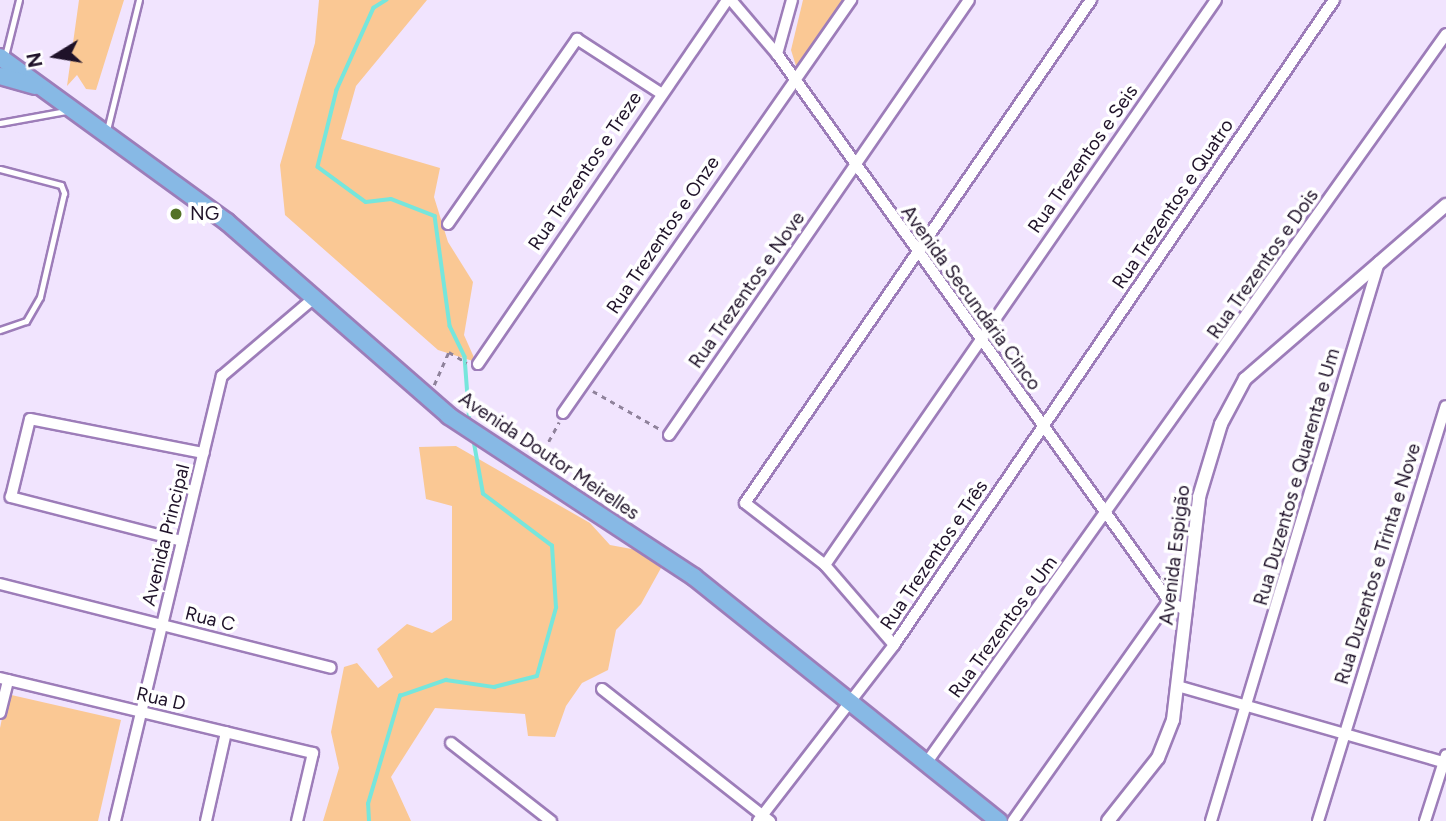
<!DOCTYPE html>
<html>
<head>
<meta charset="utf-8">
<style>
	body { margin:0 }
	#map { position:relative; width:1446px; height:821px; overflow:hidden; background:#f1e4fe; font-family:Figtree,sans-serif }
	div>[style] { position:absolute }
	.green>* { inset:0; background:#fac894 }
	.stream>* { height:3.5px; margin:-1.75px; padding:0 1.75px; transform-origin:1.75px; border-radius:1.75px; background:#76e6dc }
	.path>* { height:2.5px; margin-top:-1.25px; transform-origin:0; background:repeating-linear-gradient(90deg,#8f829b 0 5px,transparent 0 10px) }
	.roads { filter:drop-shadow(2px 0 #9d7db9) drop-shadow(-2px 0 #9d7db9) drop-shadow(0 2px #9d7db9) drop-shadow(0 -2px #9d7db9) }
	.service>* { height:5px; margin:-2.5px; padding:0 2.5px; transform-origin:2.5px; border-radius:2.5px; background:#fff }
	.minor>* { height:10px; margin:-5px; padding:0 5px; transform-origin:5px; border-radius:5px; background:#fff }
	.tertiary>* { height:12px; margin:-6px; padding:0 6px; transform-origin:6px; border-radius:6px; background:#fff }
	.primary>* { height:16px; margin:-8px; padding:0 8px; transform-origin:8px; border-radius:8px; background:#87b9e5 }
	.dots>* { width:19px; height:19px; translate:-50% -50%; box-sizing:border-box; border:4px solid #fff; border-radius:50% }
	span { translate:-50% -50%; white-space:nowrap; text-align:center; line-height:1.15; -webkit-text-stroke:7px #fff; paint-order:stroke }
	.street-label { font-size:19px; color:#1f1229 }
	.poi-label { font-size:19px; color:#1f1229 }
	.left { translate:0 -50%; text-align:left }
	.north { position:absolute; left:21px; top:21px; width:70px; height:70px; -webkit-text-stroke:5px #fff; paint-order:stroke; rotate:259deg; font-size:19px; font-weight:700; line-height:28px; text-align:center; color:#1f1229 }
	.north::after { content:''; display:block; margin:auto; width:24px; height:32px; background:#1f1229; clip-path:polygon(50% 0,100% 100%,50% 72%,0 100%) }
</style>
</head>
<body>
<div id="map">
	<div class="green">
		<div style="clip-path:polygon(79px 0,124px 0,96px 90px,86px 89px,77px 75px,67px 86px)"></div>
		<div style="clip-path:polygon(319px 0,427px 0,356px 86px,341px 139px,440px 168px,434px 197px,448px 242px,473px 282px,464px 335px,476px 362px,438px 350px,285px 215px,280px 165px,315px 43px)"></div>
		<div style="clip-path:polygon(803px 0,846px 0,796px 66px,791px 50px)"></div>
		<div style="clip-path:polygon(456px 446px,590px 523px,610px 545px,637px 550px,661px 568px,641px 604px,616px 630px,608px 670px,582px 683px,566px 706px,555px 737px,528px 736px,525px 714px,435px 708px,391px 777px,411px 821px,323px 821px,339px 768px,331px 732px,344px 667px,357px 663px,378px 688px,393px 677px,377px 649px,407px 624px,432px 633px,452px 620px,452px 506px,426px 499px,419px 447px)"></div>
		<div style="clip-path:polygon(7px 694px,121px 720px,98px 821px,0 821px,0 728px)"></div>
	</div>
	<div class="stream">
		<div style="left:387px;top:0;width:15px;rotate:148deg"></div>
		<div style="left:374px;top:8px;width:90px;rotate:114.3deg"></div>
		<div style="left:337px;top:90px;width:79px;rotate:103.9deg"></div>
		<div style="left:318px;top:167px;width:59px;rotate:36.1deg"></div>
		<div style="left:366px;top:202px;width:25px;rotate:-7deg"></div>
		<div style="left:391px;top:199px;width:47px;rotate:21.1deg"></div>
		<div style="left:435px;top:216px;width:111px;rotate:82.2deg"></div>
		<div style="left:450px;top:326px;width:34px;rotate:64deg"></div>
		<div style="left:465px;top:357px;width:67px;rotate:85.7deg"></div>
		<div style="left:369px;top:821px;width:17px;rotate:-93deg"></div>
		<div style="left:368px;top:804px;width:113px;rotate:-73.5deg"></div>
		<div style="left:400px;top:696px;width:49px;rotate:-19.2deg"></div>
		<div style="left:446px;top:680px;width:49px;rotate:8.3deg"></div>
		<div style="left:494px;top:687px;width:44px;rotate:-14.3deg"></div>
		<div style="left:537px;top:676px;width:71px;rotate:-74.4deg"></div>
		<div style="left:556px;top:608px;width:62px;rotate:-93.7deg"></div>
		<div style="left:552px;top:546px;width:86px;rotate:-143deg"></div>
		<div style="left:483px;top:494px;width:57px;rotate:-100.1deg"></div>
	</div>
	<div class="path">
		<div style="left:434px;top:385px;width:36px;rotate:-66deg"></div>
		<div style="left:449px;top:352px;width:21px;rotate:31deg"></div>
		<div style="left:593px;top:391px;width:77px;rotate:29.6deg"></div>
		<div style="left:539px;top:459px;width:42px;rotate:-61.6deg"></div>
	</div>
	<div class="roads">
		<div class="service">
			<div style="left:5px;top:56px;width:58px;rotate:-76deg"></div>
			<div style="left:0;top:123px;width:67px;rotate:-10.3deg"></div>
			<div style="left:107px;top:130px;width:134px;rotate:-76.2deg"></div>
			<div style="left:0;top:169px;width:63px;rotate:14.7deg"></div>
			<div style="left:61px;top:185px;width:9px;rotate:69deg"></div>
			<div style="left:64px;top:193px;width:107px;rotate:103deg"></div>
			<div style="left:40px;top:297px;width:28px;rotate:120deg"></div>
			<div style="left:26px;top:321px;width:28px;rotate:161deg"></div>
		</div>
		<div class="minor">
			<div style="left:731px;top:0;width:71px;rotate:49.6deg"></div>
			<div style="left:777px;top:54px;width:673px;rotate:54.37deg"></div>
			<div style="left:1169px;top:601px;width:20px;rotate:30deg"></div>
			<div style="left:777px;top:54px;width:56px;rotate:-74.5deg"></div>
			<div style="left:448px;top:224px;width:226px;rotate:-55.1deg"></div>
			<div style="left:577px;top:39px;width:98px;rotate:32.9deg"></div>
			<div style="left:478px;top:364px;width:441px;rotate:-55.6deg"></div>
			<div style="left:563px;top:413px;width:504px;rotate:-55.11deg"></div>
			<div style="left:669px;top:435px;width:528px;rotate:-55.41deg"></div>
			<div style="left:182px;top:541px;width:177px;rotate:-165.6deg"></div>
			<div style="left:11px;top:497px;width:80px;rotate:-76.3deg"></div>
			<div style="left:30px;top:419px;width:177px;rotate:11.1deg"></div>
			<div style="left:825px;top:565px;width:687px;rotate:-55.32deg"></div>
			<div style="left:0;top:584px;width:341px;rotate:14.2deg"></div>
			<div style="left:894px;top:645px;width:106px;rotate:-130.8deg"></div>
			<div style="left:825px;top:565px;width:101px;rotate:-142.2deg"></div>
			<div style="left:745px;top:503px;width:611px;rotate:-55.48deg"></div>
			<div style="left:0;top:678px;width:322px;rotate:13.5deg"></div>
			<div style="left:313px;top:753px;width:70px;rotate:103.2deg"></div>
			<div style="left:1181px;top:687px;width:276px;rotate:16deg"></div>
			<div style="left:602px;top:689px;width:214px;rotate:38.2deg"></div>
			<div style="left:0;top:713px;width:34px;rotate:-76deg"></div>
			<div style="left:451px;top:743px;width:127px;rotate:38deg"></div>
			<div style="left:927px;top:762px;width:894px;rotate:-54.51deg"></div>
			<div style="left:115px;top:821px;width:458px;rotate:-76.5deg"></div>
			<div style="left:222px;top:376px;width:122px;rotate:-40.3deg"></div>
			<div style="left:206px;top:821px;width:91px;rotate:-77.3deg"></div>
			<div style="left:758px;top:821px;width:222px;rotate:-52.3deg"></div>
			<div style="left:894px;top:645px;width:781px;rotate:-55.7deg"></div>
			<div style="left:1013px;top:821px;width:270px;rotate:-54.7deg"></div>
			<div style="left:1211px;top:821px;width:584px;rotate:-73.27deg"></div>
			<div style="left:1318px;top:821px;width:434px;rotate:-72.9deg"></div>
			<div style="left:1425px;top:821px;width:69px;rotate:-72.3deg"></div>
		</div>
		<div class="tertiary">
			<div style="left:1108px;top:821px;width:80px;rotate:-51.6deg"></div>
			<div style="left:1158px;top:758px;width:41px;rotate:-68.5deg"></div>
			<div style="left:1173px;top:720px;width:225px;rotate:-83.3deg"></div>
			<div style="left:1199px;top:497px;width:76px;rotate:-73.2deg"></div>
			<div style="left:1221px;top:424px;width:51px;rotate:-61.9deg"></div>
			<div style="left:1245px;top:379px;width:266px;rotate:-40.9deg"></div>
		</div>
		<div class="primary">
			<div style="left:0;top:57px;width:281px;rotate:36deg"></div>
			<div style="left:227px;top:222px;width:295px;rotate:41.1deg"></div>
			<div style="left:449px;top:416px;width:293px;rotate:33.3deg"></div>
			<div style="left:694px;top:577px;width:391px;rotate:38.7deg"></div>
			<div style="left:0;top:76px;width:36px;rotate:16deg"></div>
		</div>
	</div>
	<div class="dots">
		<div style="left:176px;top:214px;background:#537126"></div>
	</div>
	<div class="street-label">
		<span style="left:1083px;top:159px;rotate:-55deg">Rua Trezentos e Seis</span>
		<span style="left:585px;top:171px;rotate:-56deg">Rua Trezentos e Treze</span>
		<span style="left:1173px;top:204px;rotate:-56deg">Rua Trezentos e Quatro</span>
		<span style="left:663px;top:235px;rotate:-56deg">Rua Trezentos e Onze</span>
		<span style="left:1263px;top:264px;rotate:-55deg">Rua Trezentos e Dois</span>
		<span style="left:747px;top:290px;rotate:-55deg">Rua Trezentos e Nove</span>
		<span style="left:971px;top:298px;rotate:54deg">Avenida Secundária Cinco</span>
		<span style="left:549px;top:456px;rotate:34deg">Avenida Doutor Meirelles</span>
		<span style="left:1297px;top:477px;rotate:-74deg">Rua Duzentos e Quarenta e Um</span>
		<span style="left:166px;top:535px;rotate:-76deg">Avenida Principal</span>
		<span style="left:934px;top:555px;rotate:-56deg">Rua Trezentos e Três</span>
		<span style="left:1175px;top:555px;rotate:-83deg">Avenida Espigão</span>
		<span style="left:1378px;top:564px;rotate:-73deg">Rua Duzentos e Trinta e Nove</span>
		<span style="left:210px;top:619px;rotate:14deg">Rua C</span>
		<span style="left:1003px;top:627px;rotate:-54deg">Rua Trezentos e Um</span>
		<span style="left:161px;top:699px;rotate:13deg">Rua D</span>
	</div>
	<div class="poi-label">
		<span class="left" style="left:190px;top:214px">NG</span>
	</div>
	<div class="north">N</div>
</div>
</body>
</html>
